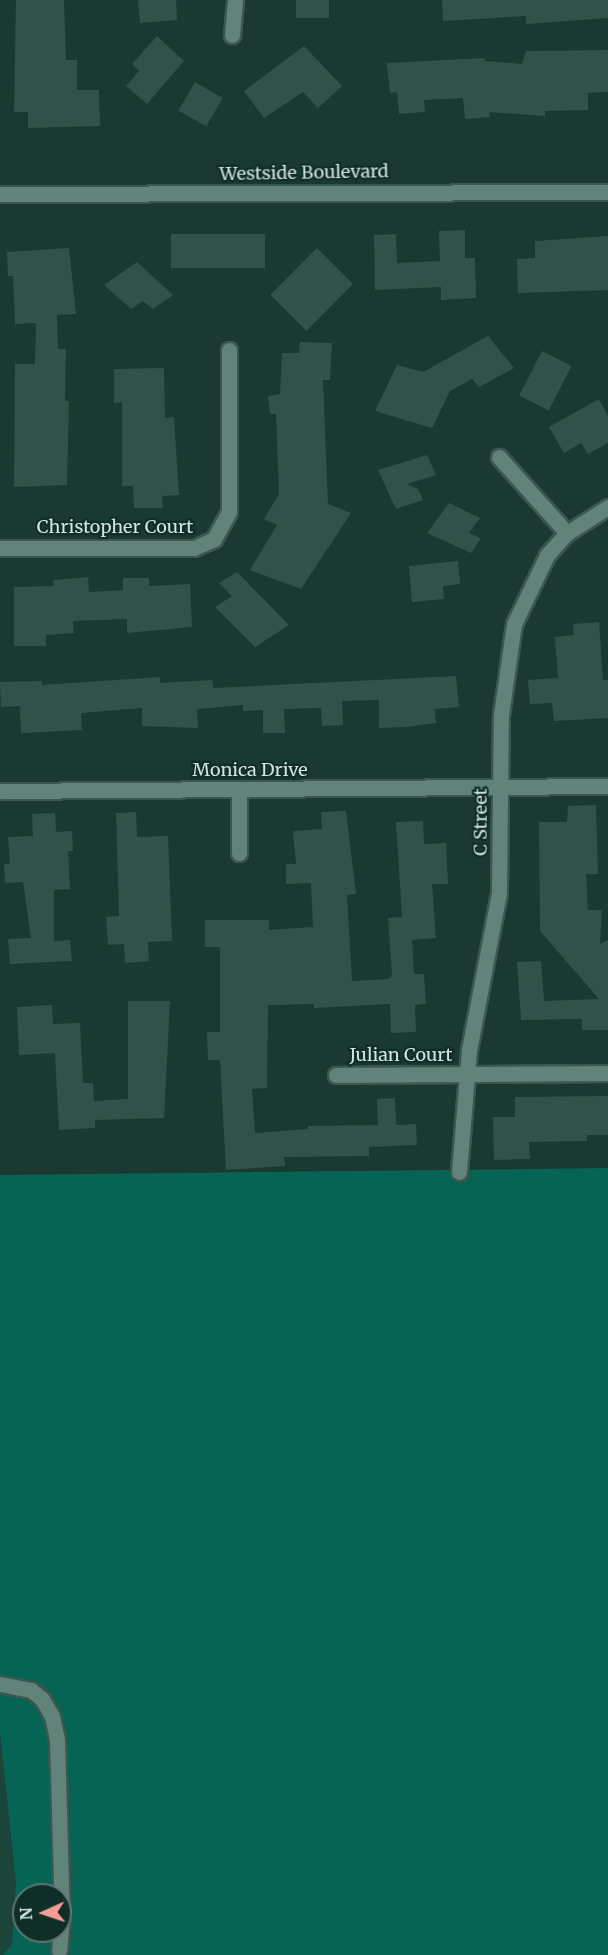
<!DOCTYPE html>
<html>
<head>
<meta charset="utf-8">
<style>
	body { margin:0 }
	#map { position:relative; width:608px; height:1955px; overflow:hidden; background:#193931; font-family:Merriweather,serif }
	div>[style] { position:absolute }
	.built>* { inset:0; background:#1b453b }
	.green>* { inset:0; background:#056453 }
	.building>* { inset:0; background:#325249; transform-origin:0 0 }
	.roads { filter:drop-shadow(2px 0 #3b5750) drop-shadow(-2px 0 #3b5750) drop-shadow(0 2px #3b5750) drop-shadow(0 -2px #3b5750) }
	.minor>* { height:15px; margin:-7.5px; padding:0 7.5px; transform-origin:7.5px; border-radius:7.5px; background:#628379 }
	span { translate:-50% -50%; white-space:nowrap; text-align:center; line-height:1.15; -webkit-text-stroke:4.5px #0e2e27; paint-order:stroke }
	.street-label { font-size:18px; color:#d3e4df }
	.north { position:absolute; left:12px; top:1883px; width:60px; height:60px; box-sizing:border-box; background:#0e2e27; border:2px solid #5d7771; border-radius:50%; rotate:267deg; font-size:16px; font-weight:700; line-height:24px; text-align:center; color:#d3e4df }
	.north::after { content:''; display:block; margin:auto; width:21px; height:27px; background:#f59c94; clip-path:polygon(50% 0,100% 100%,50% 72%,0 100%) }
</style>
</head>
<body>
<div id="map">
	<div class="built">
		<div style="clip-path:polygon(0 1692px,60px 1895px,24px 1895px,24px 1931px,34px 1955px,0 1955px)"></div>
	</div>
	<div class="green">
		<div style="clip-path:polygon(evenodd,608px 1168px,608px 1955px,3px 1955px,12px 1944px,16px 1882px,0 1733px,0 1175px,608px 1168px,24px 1895px,60px 1895px,60px 1931px,24px 1931px,24px 1895px)"></div>
	</div>
	<div class="building">
		<div style="clip-path:polygon(16px 0,64px 0,66px 60px,77px 60px,77px 90px,99px 90px,100px 126px,28px 128px,28px 112px,14px 112px)"></div>
		<div style="clip-path:polygon(138px 0,176px 0,177px 20px,140px 23px)"></div>
		<div style="left:296px;top:0;width:33px;height:18px"></div>
		<div style="clip-path:polygon(442px 0,608px 0,608px 18px,526px 24px,526px 16px,443px 21px)"></div>
		<div style="clip-path:polygon(157px 36px,184px 61px,147px 104px,126px 86px,139px 71px,132px 64px)"></div>
		<div style="clip-path:polygon(304px 46px,342px 86px,318px 108px,303px 92px,264px 118px,244px 91px)"></div>
		<div style="clip-path:polygon(608px 50px,608px 92px,588px 93px,588px 110px,545px 111px,545px 116px,489px 112px,490px 117px,465px 119px,463px 98px,424px 100px,425px 112px,399px 114px,397px 92px,390px 93px,387px 63px,485px 58px,485px 61px,522px 64px,526px 51px)"></div>
		<div style="left:195px;top:82px;width:32px;height:33px;rotate:30deg"></div>
		<div style="clip-path:polygon(465px 230px,465px 258px,475px 258px,476px 298px,441px 300px,441px 287px,375px 290px,374px 235px,396px 234px,397px 263px,440px 261px,439px 231px)"></div>
		<div style="left:265px;top:234px;width:34px;height:94px;rotate:90deg"></div>
		<div style="clip-path:polygon(608px 236px,608px 290px,518px 293px,517px 259px,535px 258px,535px 241px)"></div>
		<div style="clip-path:polygon(69px 248px,76px 314px,57px 315px,58px 349px,66px 349px,65px 401px,69px 401px,67px 485px,14px 487px,15px 364px,35px 364px,36px 323px,15px 324px,13px 276px,8px 276px,7px 252px)"></div>
		<div style="left:317px;top:248px;width:51px;height:66px;rotate:45deg"></div>
		<div style="clip-path:polygon(137px 262px,173px 295px,153px 309px,143px 301px,131px 309px,104px 285px)"></div>
		<div style="clip-path:polygon(488px 336px,514px 368px,479px 387px,472px 379px,450px 391px,432px 428px,375px 411px,397px 365px,423px 372px)"></div>
		<div style="clip-path:polygon(300px 342px,332px 343px,330px 380px,323px 380px,328px 504px,351px 513px,301px 589px,250px 570px,277px 525px,264px 519px,279px 494px,276px 414px,270px 414px,268px 396px,280px 394px,282px 353px,299px 353px)"></div>
		<div style="left:542px;top:351px;width:33px;height:50px;rotate:27deg"></div>
		<div style="clip-path:polygon(164px 368px,165px 418px,174px 417px,179px 495px,162px 496px,163px 508px,134px 508px,133px 486px,122px 486px,122px 402px,114px 403px,114px 369px)"></div>
		<div style="clip-path:polygon(599px 399px,608px 416px,608px 443px,588px 454px,581px 443px,564px 453px,549px 427px)"></div>
		<div style="clip-path:polygon(427px 455px,436px 475px,407px 484px,418px 489px,423px 500px,396px 509px,378px 470px)"></div>
		<div style="clip-path:polygon(449px 503px,480px 518px,469px 533px,481px 538px,471px 553px,427px 533px)"></div>
		<div style="clip-path:polygon(458px 561px,460px 584px,443px 586px,444px 599px,412px 602px,409px 566px)"></div>
		<div style="clip-path:polygon(237px 572px,289px 625px,255px 647px,215px 607px,232px 596px,219px 583px)"></div>
		<div style="clip-path:polygon(88px 577px,89px 592px,123px 590px,123px 578px,149px 578px,149px 586px,190px 584px,192px 627px,127px 633px,127px 619px,73px 621px,74px 633px,46px 635px,46px 646px,14px 646px,14px 587px,54px 586px,53px 580px)"></div>
		<div style="clip-path:polygon(599px 622px,603px 680px,608px 680px,608px 718px,554px 721px,552px 703px,530px 704px,528px 680px,558px 678px,555px 637px,574px 635px,573px 624px)"></div>
		<div style="clip-path:polygon(456px 676px,459px 707px,435px 709px,436px 723px,405px 727px,379px 728px,379px 700px,342px 701px,343px 725px,322px 726px,321px 708px,284px 709px,285px 733px,263px 733px,263px 710px,243px 711px,243px 705px,197px 709px,198px 728px,142px 726px,142px 708px,81px 713px,82px 730px,21px 733px,20px 706px,1px 707px,0 682px,42px 681px,42px 685px,160px 677px,160px 683px,212px 680px,213px 688px)"></div>
		<div style="clip-path:polygon(596px 805px,598px 874px,586px 874px,588px 910px,602px 910px,600px 944px,608px 940px,608px 1030px,582px 1030px,582px 1019px,521px 1020px,517px 962px,541px 961px,544px 1001px,599px 999px,540px 931px,539px 822px,567px 822px,568px 806px)"></div>
		<div style="clip-path:polygon(346px 811px,356px 894px,347px 895px,352px 981px,389px 979px,392px 975px,388px 918px,402px 917px,396px 822px,423px 821px,424px 844px,446px 843px,448px 884px,432px 884px,436px 938px,412px 940px,414px 974px,424px 974px,426px 1004px,415px 1005px,416px 1032px,391px 1033px,390px 1004px,314px 1008px,314px 1004px,268px 1005px,267px 1088px,252px 1089px,255px 1133px,308px 1129px,308px 1126px,378px 1125px,377px 1099px,395px 1098px,396px 1125px,416px 1124px,417px 1145px,369px 1147px,369px 1156px,284px 1157px,285px 1166px,226px 1170px,220px 1060px,208px 1060px,207px 1032px,220px 1032px,220px 947px,205px 947px,205px 920px,269px 920px,269px 930px,313px 927px,311px 883px,286px 884px,286px 864px,296px 864px,293px 831px,322px 829px,321px 812px)"></div>
		<div style="clip-path:polygon(136px 812px,137px 837px,168px 836px,172px 941px,148px 942px,149px 961px,125px 963px,124px 944px,108px 945px,106px 917px,119px 916px,116px 813px)"></div>
		<div style="clip-path:polygon(55px 813px,56px 832px,72px 831px,73px 851px,68px 851px,70px 889px,54px 890px,54px 941px,70px 940px,72px 961px,10px 964px,8px 939px,31px 938px,23px 882px,5px 883px,4px 864px,10px 864px,8px 837px,33px 836px,32px 814px)"></div>
		<div style="clip-path:polygon(128px 1001px,170px 1001px,164px 1118px,95px 1120px,95px 1128px,59px 1130px,55px 1053px,19px 1055px,17px 1007px,52px 1005px,53px 1024px,80px 1023px,83px 1083px,93px 1083px,94px 1101px,128px 1099px)"></div>
		<div style="clip-path:polygon(608px 1096px,608px 1135px,587px 1135px,587px 1141px,529px 1142px,530px 1159px,494px 1160px,493px 1117px,515px 1117px,515px 1097px)"></div>
	</div>
	<div class="roads">
		<div class="minor">
			<div style="left:232px;top:35px;width:35px;rotate:-85deg"></div>
			<div style="left:0;top:194px;width:608px;rotate:-0.19deg"></div>
			<div style="left:499px;top:457px;width:102px;rotate:48.2deg"></div>
			<div style="left:0;top:548px;width:194px"></div>
			<div style="left:194px;top:548px;width:22px;rotate:-24deg"></div>
			<div style="left:214px;top:539px;width:31px;rotate:-61deg"></div>
			<div style="left:229px;top:512px;width:162px;rotate:-90deg"></div>
			<div style="left:239px;top:790px;width:63px;rotate:90deg"></div>
			<div style="left:0;top:791px;width:608px;rotate:-0.47deg"></div>
			<div style="left:336px;top:1075px;width:272px;rotate:-0.4deg"></div>
			<div style="left:459px;top:1172px;width:122px;rotate:-85.3deg"></div>
			<div style="left:469px;top:1050px;width:160px;rotate:-79.2deg"></div>
			<div style="left:499px;top:893px;width:178px;rotate:-89.4deg"></div>
			<div style="left:501px;top:715px;width:92px;rotate:-81.9deg"></div>
			<div style="left:514px;top:624px;width:76px;rotate:-64.4deg"></div>
			<div style="left:547px;top:555px;width:30px;rotate:-48deg"></div>
			<div style="left:567px;top:533px;width:49px;rotate:-32.4deg"></div>
			<div style="left:0;top:1684px;width:32px;rotate:11deg"></div>
			<div style="left:31px;top:1690px;width:14px;rotate:39deg"></div>
			<div style="left:42px;top:1699px;width:20px;rotate:60deg"></div>
			<div style="left:52px;top:1716px;width:24px;rotate:78deg"></div>
			<div style="left:57px;top:1739px;width:179px;rotate:88.4deg"></div>
			<div style="left:62px;top:1918px;width:32px;rotate:95deg"></div>
		</div>
	</div>
	<div class="street-label">
		<span style="left:304px;top:173px;rotate:-1deg">Westside Boulevard</span>
		<span style="left:115px;top:527px">Christopher Court</span>
		<span style="left:250px;top:770px">Monica Drive</span>
		<span style="left:481px;top:822px;rotate:-90deg">C Street</span>
		<span style="left:401px;top:1055px">Julian Court</span>
	</div>
	<div class="north">N</div>
</div>
</body>
</html>
